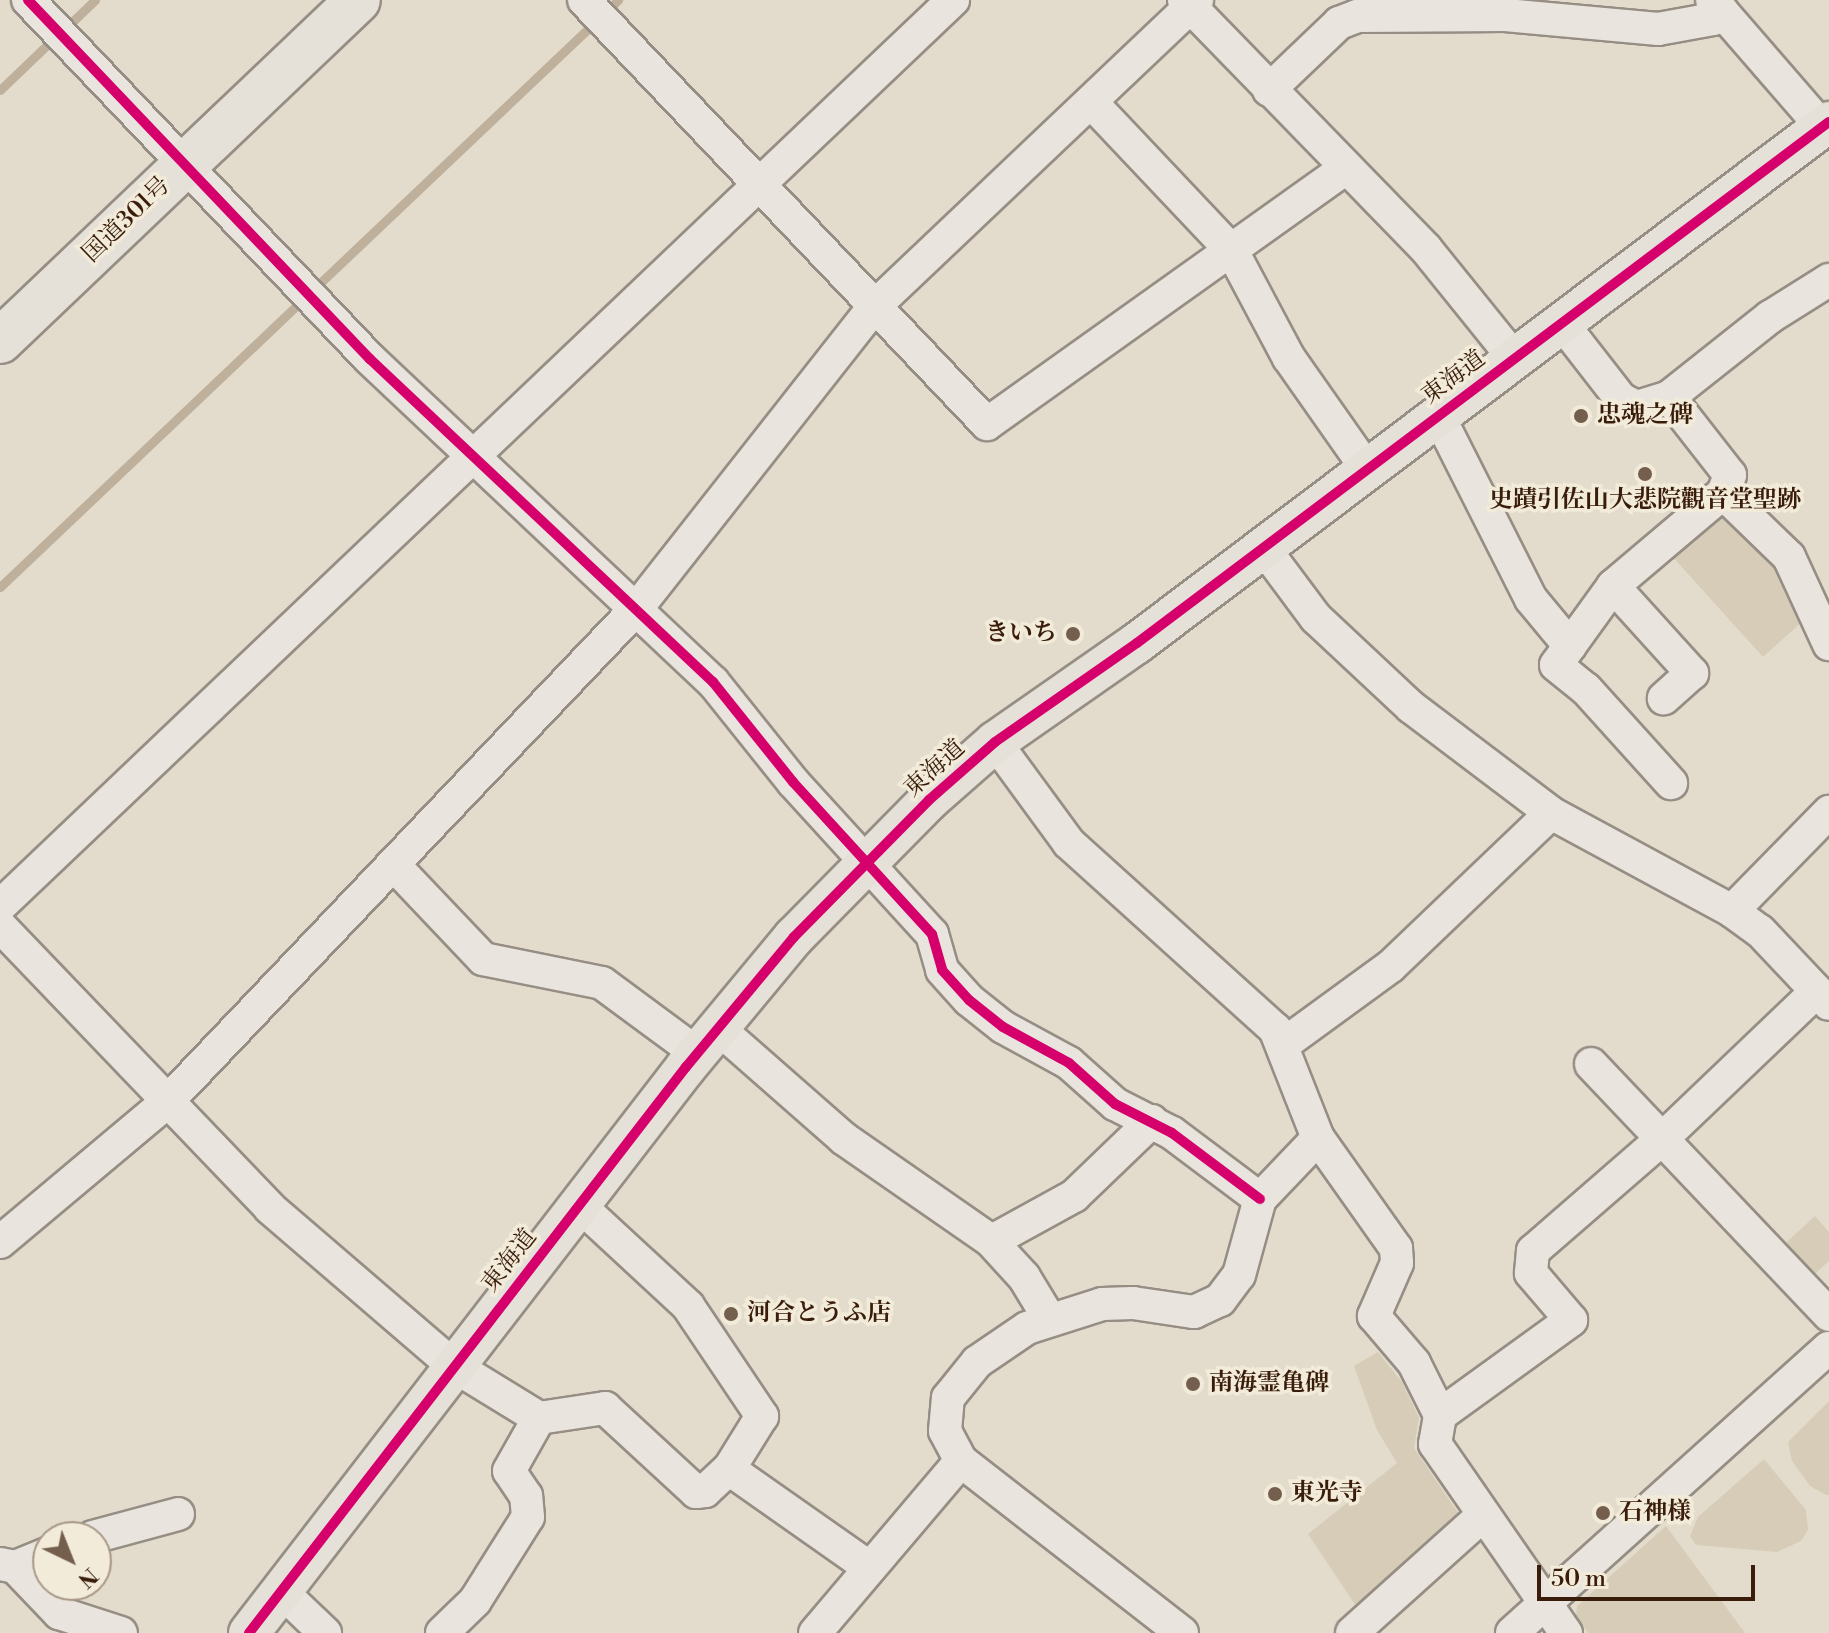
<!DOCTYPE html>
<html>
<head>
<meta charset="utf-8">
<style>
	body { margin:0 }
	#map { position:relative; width:1829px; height:1633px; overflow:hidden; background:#e3dccd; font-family:"Libre Bodoni","Noto Serif JP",serif }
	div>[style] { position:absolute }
	.green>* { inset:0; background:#d7ccb7 }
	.stream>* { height:9px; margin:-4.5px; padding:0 4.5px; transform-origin:4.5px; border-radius:4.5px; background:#beb09b }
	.roads { filter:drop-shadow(2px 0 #968e84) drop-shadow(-2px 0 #968e84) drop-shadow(0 2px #968e84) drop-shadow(0 -2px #968e84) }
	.minor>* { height:32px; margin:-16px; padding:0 16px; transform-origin:16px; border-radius:16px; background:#e9e5de }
	.major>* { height:40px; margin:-20px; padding:0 20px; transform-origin:20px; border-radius:20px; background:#e5e1d9 }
	.highway>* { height:44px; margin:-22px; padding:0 22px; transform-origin:22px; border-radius:22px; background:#e5e1d9 }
	.cycleway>* { height:10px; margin:-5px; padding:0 5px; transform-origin:5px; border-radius:5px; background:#d6006c }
	.dots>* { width:22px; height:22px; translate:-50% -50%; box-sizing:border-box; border:4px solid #f2ebd9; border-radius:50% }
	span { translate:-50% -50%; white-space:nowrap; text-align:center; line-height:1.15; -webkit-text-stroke:7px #f2ebd9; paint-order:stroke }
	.street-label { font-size:24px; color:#391c0a }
	.poi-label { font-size:24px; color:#391c0a; font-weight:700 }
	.left { translate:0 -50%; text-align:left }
	.right { translate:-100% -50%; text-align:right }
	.north { position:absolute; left:32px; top:1521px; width:80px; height:80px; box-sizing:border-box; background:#f2ebd9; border:2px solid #a89886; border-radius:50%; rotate:137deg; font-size:22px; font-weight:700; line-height:32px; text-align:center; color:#391c0a }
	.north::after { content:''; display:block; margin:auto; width:28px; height:36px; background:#745f4e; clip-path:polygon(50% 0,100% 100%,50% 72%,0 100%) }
	.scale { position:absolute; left:1537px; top:1565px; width:218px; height:36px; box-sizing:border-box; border:4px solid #391c0a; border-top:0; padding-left:10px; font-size:24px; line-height:28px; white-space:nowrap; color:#391c0a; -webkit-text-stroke:6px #f2ebd9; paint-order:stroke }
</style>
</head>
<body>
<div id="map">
	<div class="green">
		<div style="clip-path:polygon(1720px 511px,1780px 564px,1805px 619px,1763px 657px,1670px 554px)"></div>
		<div style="clip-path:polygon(1815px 1216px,1829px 1232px,1829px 1261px,1808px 1280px,1779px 1249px)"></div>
		<div style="clip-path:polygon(1378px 1352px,1402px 1382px,1419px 1418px,1414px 1448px,1461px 1517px,1358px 1609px,1308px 1534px,1397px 1463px,1377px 1430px,1354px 1366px)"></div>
		<div style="clip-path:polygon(1829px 1401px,1829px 1495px,1826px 1495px,1810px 1486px,1792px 1461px,1788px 1442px)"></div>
		<div style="clip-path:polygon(1764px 1459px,1806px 1510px,1808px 1530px,1801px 1541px,1777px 1552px,1696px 1545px,1690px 1536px,1698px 1517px)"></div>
		<div style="clip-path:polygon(1666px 1526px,1745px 1633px,1588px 1633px,1576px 1616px,1577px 1606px)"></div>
	</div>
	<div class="stream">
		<div style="left:607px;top:11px;width:16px;rotate:-45deg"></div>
		<div style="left:70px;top:24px;width:35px;rotate:-44deg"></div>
		<div style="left:0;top:90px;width:69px;rotate:-43.8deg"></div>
		<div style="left:319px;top:284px;width:379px;rotate:-43.5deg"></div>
		<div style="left:0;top:587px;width:410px;rotate:-43.5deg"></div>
	</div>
	<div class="roads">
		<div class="minor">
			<div style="left:28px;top:0;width:496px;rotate:46.4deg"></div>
			<div style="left:370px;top:359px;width:471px;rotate:43.3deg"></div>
			<div style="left:713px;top:682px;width:128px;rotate:51.3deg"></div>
			<div style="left:793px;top:782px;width:206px;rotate:47.6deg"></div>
			<div style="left:932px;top:934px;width:37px;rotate:74deg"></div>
			<div style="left:942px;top:970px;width:40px;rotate:48deg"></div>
			<div style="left:969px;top:1000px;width:43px;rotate:38.5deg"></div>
			<div style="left:1003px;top:1027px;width:75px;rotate:28.6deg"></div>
			<div style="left:1069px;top:1063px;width:62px;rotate:41.7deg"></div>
			<div style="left:1115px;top:1104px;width:64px;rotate:27deg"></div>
			<div style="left:1172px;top:1133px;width:110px;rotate:36.9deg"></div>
			<div style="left:584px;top:0;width:585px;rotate:46.45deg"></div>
			<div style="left:987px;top:424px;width:440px;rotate:-35.5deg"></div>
			<div style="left:1184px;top:0;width:347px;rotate:45.8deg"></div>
			<div style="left:1426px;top:249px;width:140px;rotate:51.1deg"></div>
			<div style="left:1712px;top:0;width:168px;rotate:49.1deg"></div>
			<div style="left:1269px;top:90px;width:97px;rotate:-43.7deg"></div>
			<div style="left:1339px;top:23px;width:19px;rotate:-21deg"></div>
			<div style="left:1357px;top:16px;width:148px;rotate:-0.4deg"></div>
			<div style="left:1505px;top:15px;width:154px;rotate:5.2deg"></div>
			<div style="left:1658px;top:29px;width:56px;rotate:-10.3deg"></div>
			<div style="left:1713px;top:19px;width:12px;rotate:-42deg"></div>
			<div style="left:1091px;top:102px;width:205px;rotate:46.6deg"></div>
			<div style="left:1232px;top:251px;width:121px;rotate:62deg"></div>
			<div style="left:1289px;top:358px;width:136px;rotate:54.9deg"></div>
			<div style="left:1561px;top:322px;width:98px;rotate:52.1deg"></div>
			<div style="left:1621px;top:399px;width:18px;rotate:27deg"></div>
			<div style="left:1637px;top:407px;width:34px;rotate:-17deg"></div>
			<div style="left:1669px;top:397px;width:129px;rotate:-38.4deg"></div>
			<div style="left:1770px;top:317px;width:70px;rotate:-32.1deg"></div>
			<div style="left:1669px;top:397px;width:99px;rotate:52deg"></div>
			<div style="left:1730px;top:475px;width:19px;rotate:111deg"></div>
			<div style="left:1723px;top:493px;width:144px;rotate:139.8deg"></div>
			<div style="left:1613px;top:586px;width:97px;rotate:125.8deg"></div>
			<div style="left:1556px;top:665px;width:38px;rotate:39deg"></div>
			<div style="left:1586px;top:689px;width:127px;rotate:47.9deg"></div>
			<div style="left:1438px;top:415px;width:206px;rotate:63.2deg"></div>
			<div style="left:1531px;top:599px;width:61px;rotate:50.3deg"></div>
			<div style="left:1723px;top:493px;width:92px;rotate:44.1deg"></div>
			<div style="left:1789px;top:557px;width:96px;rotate:65.3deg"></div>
			<div style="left:1263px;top:547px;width:89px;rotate:53.3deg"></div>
			<div style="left:1316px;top:618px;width:130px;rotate:43.1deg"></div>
			<div style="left:1411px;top:707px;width:176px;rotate:37.1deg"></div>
			<div style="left:1551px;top:813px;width:206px;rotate:28.4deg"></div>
			<div style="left:1732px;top:911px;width:34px;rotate:36deg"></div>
			<div style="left:1760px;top:931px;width:100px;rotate:46.6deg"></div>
			<div style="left:1613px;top:586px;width:118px;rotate:47.8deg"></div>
			<div style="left:1692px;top:673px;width:38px;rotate:138deg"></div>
			<div style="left:995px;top:742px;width:125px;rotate:53.8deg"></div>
			<div style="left:1069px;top:843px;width:278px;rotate:42.1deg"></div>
			<div style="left:1275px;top:1029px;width:117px;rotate:68.5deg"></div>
			<div style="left:1318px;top:1138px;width:135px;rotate:54.7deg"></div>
			<div style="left:1396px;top:1248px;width:15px;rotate:86deg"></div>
			<div style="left:1397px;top:1263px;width:58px;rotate:113.5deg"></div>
			<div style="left:1374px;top:1316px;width:62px;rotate:49.6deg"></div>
			<div style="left:1414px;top:1363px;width:58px;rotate:63.4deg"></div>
			<div style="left:393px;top:864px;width:131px;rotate:46.5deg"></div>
			<div style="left:483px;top:959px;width:121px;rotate:11.4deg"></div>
			<div style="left:602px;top:983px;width:118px;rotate:36.4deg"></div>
			<div style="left:0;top:906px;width:1315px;rotate:-43.55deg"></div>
			<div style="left:1732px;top:911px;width:139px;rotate:-45.6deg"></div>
			<div style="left:0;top:926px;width:390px;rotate:46.2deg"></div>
			<div style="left:270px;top:1208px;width:243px;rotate:40.7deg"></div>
			<div style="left:454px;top:1366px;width:100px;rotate:31.5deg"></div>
			<div style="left:539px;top:1418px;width:67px;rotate:-8.6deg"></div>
			<div style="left:605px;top:1408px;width:124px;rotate:42.7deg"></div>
			<div style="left:696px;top:1492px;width:9px;rotate:-6deg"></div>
			<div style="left:705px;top:1491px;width:33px;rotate:-43deg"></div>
			<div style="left:729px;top:1469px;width:172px;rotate:35.1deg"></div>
			<div style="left:718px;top:1028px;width:167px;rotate:41.3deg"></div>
			<div style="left:843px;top:1138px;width:179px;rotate:34.8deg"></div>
			<div style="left:990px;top:1240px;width:50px;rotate:47.4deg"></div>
			<div style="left:1024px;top:1277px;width:50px;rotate:58.8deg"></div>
			<div style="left:1284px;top:1044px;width:132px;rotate:-36.1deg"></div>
			<div style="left:1391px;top:966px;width:221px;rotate:-43.7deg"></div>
			<div style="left:1591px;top:1064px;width:346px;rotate:46.5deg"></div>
			<div style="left:579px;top:1205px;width:149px;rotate:42.8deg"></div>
			<div style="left:688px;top:1306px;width:133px;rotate:56.1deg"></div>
			<div style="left:762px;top:1416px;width:62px;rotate:121.9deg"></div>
			<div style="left:992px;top:1241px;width:94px;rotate:-28.8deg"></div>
			<div style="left:1074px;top:1196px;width:108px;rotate:-43.9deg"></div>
			<div style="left:0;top:1242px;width:218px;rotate:-40deg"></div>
			<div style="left:167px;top:1102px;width:682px;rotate:-46.43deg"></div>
			<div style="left:637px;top:608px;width:385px;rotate:-51.8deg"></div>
			<div style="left:875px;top:306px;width:444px;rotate:-43.5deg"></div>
			<div style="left:93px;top:1537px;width:88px;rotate:-15.1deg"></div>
			<div style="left:0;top:1564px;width:15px;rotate:11deg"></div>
			<div style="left:15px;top:1567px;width:64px;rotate:46.3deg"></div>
			<div style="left:59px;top:1613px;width:65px;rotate:17.9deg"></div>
			<div style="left:15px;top:1567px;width:35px;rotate:-22deg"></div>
			<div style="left:281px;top:1591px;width:61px;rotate:43.7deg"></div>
			<div style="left:442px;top:1633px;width:46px;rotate:-44.1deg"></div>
			<div style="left:475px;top:1601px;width:99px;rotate:-57.8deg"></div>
			<div style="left:528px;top:1517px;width:21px;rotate:-95deg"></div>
			<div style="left:526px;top:1496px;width:30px;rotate:-124deg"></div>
			<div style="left:509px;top:1471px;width:61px;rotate:-60.5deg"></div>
			<div style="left:815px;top:1633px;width:226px;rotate:-49.7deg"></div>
			<div style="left:1182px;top:1633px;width:280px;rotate:-142.1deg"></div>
			<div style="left:961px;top:1461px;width:34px;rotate:-118deg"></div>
			<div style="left:945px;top:1431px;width:33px;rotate:-85deg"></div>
			<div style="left:948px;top:1398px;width:46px;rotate:-51.1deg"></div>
			<div style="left:977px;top:1362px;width:60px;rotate:-34.2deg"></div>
			<div style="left:1027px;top:1328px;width:79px;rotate:-17.7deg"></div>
			<div style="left:1102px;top:1304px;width:31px;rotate:-2deg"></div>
			<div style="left:1133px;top:1303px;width:62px;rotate:8.4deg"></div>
			<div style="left:1194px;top:1312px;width:29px;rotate:-25deg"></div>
			<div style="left:1220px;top:1300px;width:31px;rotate:-53deg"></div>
			<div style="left:1239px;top:1275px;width:79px;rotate:-74.6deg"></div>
			<div style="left:1260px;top:1199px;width:84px;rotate:-46.4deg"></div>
			<div style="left:1352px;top:1633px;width:176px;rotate:-42deg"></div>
			<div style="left:1512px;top:1633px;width:426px;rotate:-42deg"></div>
			<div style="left:1566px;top:1633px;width:230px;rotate:-124.7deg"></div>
			<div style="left:1435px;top:1444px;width:29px;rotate:-80deg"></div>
			<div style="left:1440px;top:1415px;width:162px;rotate:-35.9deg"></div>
			<div style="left:1571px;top:1320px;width:62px;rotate:-130.4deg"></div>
			<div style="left:1531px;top:1273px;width:22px;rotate:-85deg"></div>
			<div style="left:1533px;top:1251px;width:171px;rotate:-41deg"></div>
			<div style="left:1662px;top:1139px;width:214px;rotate:-43.7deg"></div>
		</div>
		<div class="major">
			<div style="left:249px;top:1633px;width:715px;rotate:-52.33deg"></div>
			<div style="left:686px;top:1067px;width:169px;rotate:-50.3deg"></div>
			<div style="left:794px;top:937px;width:192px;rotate:-45.4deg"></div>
			<div style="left:929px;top:800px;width:88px;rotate:-41.3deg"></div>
			<div style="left:995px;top:742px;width:173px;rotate:-34.9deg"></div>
			<div style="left:1137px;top:643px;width:866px;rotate:-36.98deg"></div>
		</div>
		<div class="highway">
			<div style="left:0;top:341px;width:494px;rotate:-43.6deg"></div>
		</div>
	</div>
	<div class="cycleway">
		<div style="left:28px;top:0;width:496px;rotate:46.4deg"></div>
		<div style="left:370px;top:359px;width:471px;rotate:43.3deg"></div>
		<div style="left:713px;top:682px;width:128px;rotate:51.3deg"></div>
		<div style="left:793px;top:782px;width:206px;rotate:47.6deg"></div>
		<div style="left:932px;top:934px;width:37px;rotate:74deg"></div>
		<div style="left:942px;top:970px;width:40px;rotate:48deg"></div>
		<div style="left:969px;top:1000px;width:43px;rotate:38.5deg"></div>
		<div style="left:1003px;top:1027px;width:75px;rotate:28.6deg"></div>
		<div style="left:1069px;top:1063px;width:62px;rotate:41.7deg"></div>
		<div style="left:1115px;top:1104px;width:64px;rotate:27deg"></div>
		<div style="left:1172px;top:1133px;width:110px;rotate:36.9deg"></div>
		<div style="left:249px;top:1633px;width:715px;rotate:-52.33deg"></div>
		<div style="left:686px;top:1067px;width:169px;rotate:-50.3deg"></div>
		<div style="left:794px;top:937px;width:192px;rotate:-45.4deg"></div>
		<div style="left:929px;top:800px;width:88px;rotate:-41.3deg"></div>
		<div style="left:995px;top:742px;width:173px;rotate:-34.9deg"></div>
		<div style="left:1137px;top:643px;width:866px;rotate:-36.98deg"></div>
	</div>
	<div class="dots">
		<div style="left:1581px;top:416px;background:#745f4e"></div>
		<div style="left:1645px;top:474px;background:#745f4e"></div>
		<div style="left:1073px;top:634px;background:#745f4e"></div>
		<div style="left:731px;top:1314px;background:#745f4e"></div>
		<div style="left:1193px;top:1384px;background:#745f4e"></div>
		<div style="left:1275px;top:1494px;background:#745f4e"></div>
		<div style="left:1603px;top:1513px;background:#745f4e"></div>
	</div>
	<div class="street-label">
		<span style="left:127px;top:220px;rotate:-44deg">国道301号</span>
		<span style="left:1454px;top:378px;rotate:-37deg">東海道</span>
		<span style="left:935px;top:769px;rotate:-42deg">東海道</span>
		<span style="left:510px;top:1261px;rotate:-52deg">東海道</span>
	</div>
	<div class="poi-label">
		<span class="left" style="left:1597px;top:416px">忠魂之碑</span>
		<span style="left:1645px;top:501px">史蹟引佐山大悲院觀音堂聖跡</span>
		<span class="right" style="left:1057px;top:634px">きいち</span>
		<span class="left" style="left:747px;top:1314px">河合とうふ店</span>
		<span class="left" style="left:1209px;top:1384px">南海霊亀碑</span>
		<span class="left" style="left:1291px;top:1494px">東光寺</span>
		<span class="left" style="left:1619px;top:1513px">石神様</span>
	</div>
	<div class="north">N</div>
	<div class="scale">50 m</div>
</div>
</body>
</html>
